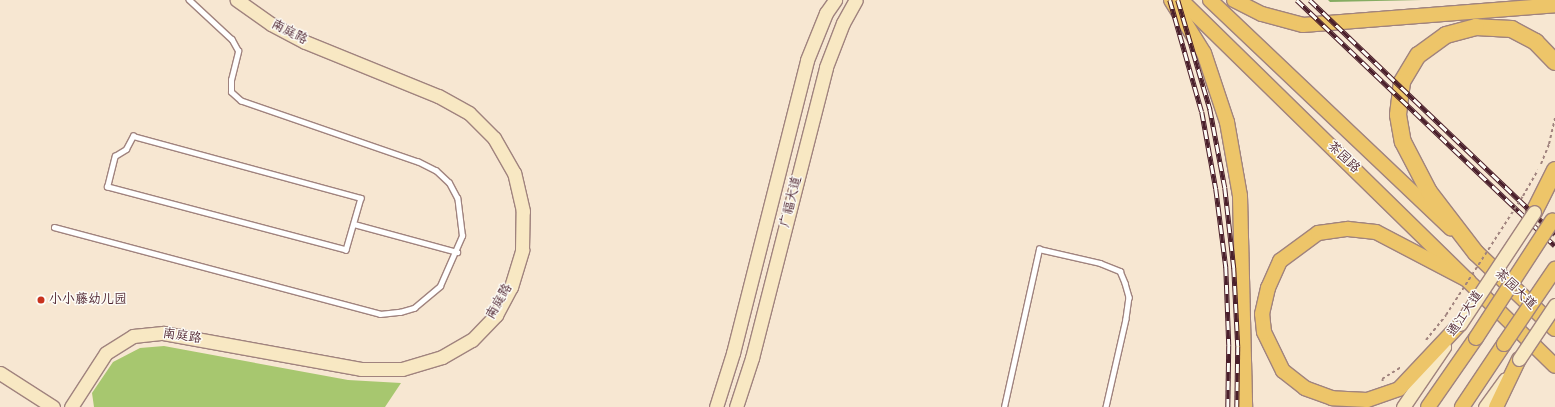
<!DOCTYPE html>
<html>
<head>
<meta charset="utf-8">
<style>
	body { margin:0 }
	#map { position:relative; width:1555px; height:407px; overflow:hidden; background:#f7e7d2; font-family:Mynerve,"LXGW WenKai TC",sans-serif }
	div>[style] { position:absolute }
	.green>* { inset:0; background:#a7c76f }
	.forest>* { inset:0; background:#85ac62 }
	.path>* { height:2px; margin-top:-1px; transform-origin:0; background:repeating-linear-gradient(90deg,#a0837e 0 3px,transparent 0 6px) }
	.roads { filter:drop-shadow(1px 0 #a0837e) drop-shadow(-1px 0 #a0837e) drop-shadow(0 1px #a0837e) drop-shadow(0 -1px #a0837e) }
	.lane>* { height:4.5px; margin:-2.25px; padding:0 2.25px; transform-origin:2.25px; border-radius:2.25px; background:#fff }
	.secondary>* { height:13px; margin:-6.5px; padding:0 6.5px; transform-origin:6.5px; border-radius:6.5px; background:#f8e8c3 }
	.primary>* { height:14px; margin:-7px; padding:0 7px; transform-origin:7px; border-radius:7px; background:#edc569 }
	.highway>* { height:16px; margin:-8px; padding:0 8px; transform-origin:8px; border-radius:8px; background:#edc569 }
	.rail>* { height:4.5px; margin-top:-2.25px; transform-origin:0; background:repeating-linear-gradient(90deg,#fdfcf7 0 9px,#4a1f2b 0 18px); box-sizing:border-box; border-block:1px solid #4a1f2b }
	.path-bridge>* { height:2px; margin-top:-1px; transform-origin:0; background:repeating-linear-gradient(90deg,#a0837e 0 3px,transparent 0 6px) }
	.bridges { filter:drop-shadow(1px 0 #a0837e) drop-shadow(-1px 0 #a0837e) drop-shadow(0 1px #a0837e) drop-shadow(0 -1px #a0837e) }
	.secondary-bridge>* { height:13px; margin:-6.5px; padding:0 6.5px; transform-origin:6.5px; border-radius:6.5px; background:#f8e8c3 }
	.primary-bridge>* { height:14px; margin:-7px; padding:0 7px; transform-origin:7px; border-radius:7px; background:#edc569 }
	.dots>* { width:11px; height:11px; translate:-50% -50%; box-sizing:border-box; border:2px solid #fdfcf7; border-radius:50% }
	span { translate:-50% -50%; white-space:nowrap; text-align:center; line-height:1.15; -webkit-text-stroke:3px #fdfcf7; paint-order:stroke }
	.street-label { font-size:13px; color:#4a1f2b }
	.poi-label { font-size:13px; color:#4a1f2b }
	.left { translate:0 -50%; text-align:left }
</style>
</head>
<body>
<div id="map">
	<div class="green">
		<div style="clip-path:polygon(164px 346px,348px 380px,401px 383px,385px 407px,94px 407px,92px 393px,113px 362px,140px 348px)"></div>
	</div>
	<div class="forest">
		<div style="clip-path:polygon(1328px 0,1422px 0,1330px 2px)"></div>
	</div>
	<div class="path">
		<div style="left:1541px;top:164px;width:22px;rotate:-68deg"></div>
		<div style="left:1549px;top:144px;width:27px;rotate:-77deg"></div>
		<div style="left:1523px;top:196px;width:30px;rotate:-60deg"></div>
		<div style="left:1426px;top:340px;width:32px;rotate:-51deg"></div>
		<div style="left:1383px;top:381px;width:2px;rotate:-117deg"></div>
		<div style="left:1382px;top:379px;width:22px;rotate:-32deg"></div>
	</div>
	<div class="roads">
		<div class="lane">
			<div style="left:133px;top:136px;width:236px;rotate:15.2deg"></div>
			<div style="left:361px;top:198px;width:54px;rotate:106.1deg"></div>
			<div style="left:346px;top:250px;width:247px;rotate:-165.2deg"></div>
			<div style="left:107px;top:187px;width:32px;rotate:-76deg"></div>
			<div style="left:115px;top:156px;width:13px;rotate:-32deg"></div>
			<div style="left:126px;top:149px;width:15px;rotate:-62deg"></div>
			<div style="left:354px;top:224px;width:107px;rotate:15.2deg"></div>
			<div style="left:54px;top:227px;width:337px;rotate:14.9deg"></div>
			<div style="left:380px;top:314px;width:20px;rotate:-6deg"></div>
			<div style="left:400px;top:312px;width:15px;rotate:-16deg"></div>
			<div style="left:414px;top:308px;width:34px;rotate:-40deg"></div>
			<div style="left:440px;top:286px;width:55px;rotate:-66.3deg"></div>
			<div style="left:462px;top:236px;width:38px;rotate:-97deg"></div>
			<div style="left:457px;top:198px;width:17px;rotate:-118deg"></div>
			<div style="left:449px;top:183px;width:18px;rotate:-137deg"></div>
			<div style="left:436px;top:171px;width:20px;rotate:-153deg"></div>
			<div style="left:418px;top:162px;width:187px;rotate:-161deg"></div>
			<div style="left:241px;top:101px;width:13px;rotate:-138deg"></div>
			<div style="left:231px;top:92px;width:12px;rotate:-90deg"></div>
			<div style="left:231px;top:80px;width:30px;rotate:-76deg"></div>
			<div style="left:238px;top:51px;width:13px;rotate:-119deg"></div>
			<div style="left:232px;top:40px;width:59px;rotate:-137.1deg"></div>
			<div style="left:1004px;top:407px;width:162px;rotate:-77.5deg"></div>
			<div style="left:1039px;top:249px;width:63px;rotate:12.9deg"></div>
			<div style="left:1100px;top:263px;width:22px;rotate:22deg"></div>
			<div style="left:1120px;top:271px;width:13px;rotate:67deg"></div>
			<div style="left:1125px;top:283px;width:15px;rotate:74deg"></div>
			<div style="left:1129px;top:297px;width:22px;rotate:98deg"></div>
			<div style="left:1126px;top:319px;width:90px;rotate:102.8deg"></div>
		</div>
		<div class="secondary">
			<div style="left:0;top:373px;width:63px;rotate:32.7deg"></div>
			<div style="left:71px;top:407px;width:64px;rotate:-57.1deg"></div>
			<div style="left:106px;top:353px;width:32px;rotate:-32deg"></div>
			<div style="left:133px;top:336px;width:30px;rotate:-6deg"></div>
			<div style="left:163px;top:333px;width:201px;rotate:10.3deg"></div>
			<div style="left:361px;top:369px;width:41px"></div>
			<div style="left:402px;top:369px;width:42px;rotate:-16.7deg"></div>
			<div style="left:442px;top:357px;width:34px;rotate:-30deg"></div>
			<div style="left:472px;top:340px;width:35px;rotate:-46deg"></div>
			<div style="left:496px;top:315px;width:32px;rotate:-62deg"></div>
			<div style="left:511px;top:287px;width:39px;rotate:-73deg"></div>
			<div style="left:522px;top:250px;width:39px;rotate:-89deg"></div>
			<div style="left:523px;top:211px;width:39px;rotate:-103deg"></div>
			<div style="left:514px;top:173px;width:40px;rotate:-119.7deg"></div>
			<div style="left:494px;top:138px;width:35px;rotate:-135deg"></div>
			<div style="left:469px;top:113px;width:35px;rotate:-151deg"></div>
			<div style="left:438px;top:96px;width:144px;rotate:-157.9deg"></div>
			<div style="left:305px;top:42px;width:38px;rotate:-152deg"></div>
			<div style="left:271px;top:24px;width:42px;rotate:-144.8deg"></div>
			<div style="left:716px;top:407px;width:57px;rotate:-72.5deg"></div>
			<div style="left:733px;top:353px;width:302px;rotate:-75.8deg"></div>
			<div style="left:807px;top:60px;width:51px;rotate:-68deg"></div>
			<div style="left:826px;top:13px;width:16px;rotate:-55deg"></div>
			<div style="left:736px;top:407px;width:52px;rotate:-71.9deg"></div>
			<div style="left:752px;top:358px;width:300px;rotate:-75.7deg"></div>
			<div style="left:826px;top:67px;width:47px;rotate:-68.9deg"></div>
			<div style="left:843px;top:23px;width:26px;rotate:-61deg"></div>
			<div style="left:1403px;top:407px;width:73px;rotate:-55.7deg"></div>
			<div style="left:1485px;top:407px;width:34px;rotate:-54deg"></div>
		</div>
		<div class="primary">
			<div style="left:1171px;top:0;width:62px;rotate:58.1deg"></div>
			<div style="left:1204px;top:53px;width:73px;rotate:71.6deg"></div>
			<div style="left:1227px;top:122px;width:75px;rotate:80deg"></div>
			<div style="left:1240px;top:196px;width:211px;rotate:88.6deg"></div>
			<div style="left:1181px;top:0;width:523px;rotate:44.38deg"></div>
			<div style="left:1210px;top:0;width:332px;rotate:43.5deg"></div>
			<div style="left:1234px;top:0;width:31px;rotate:27deg"></div>
			<div style="left:1262px;top:14px;width:42px;rotate:15deg"></div>
			<div style="left:1303px;top:25px;width:253px;rotate:-4.5deg"></div>
			<div style="left:1460px;top:324px;width:89px;rotate:133.2deg"></div>
			<div style="left:1399px;top:389px;width:34px;rotate:161deg"></div>
			<div style="left:1367px;top:400px;width:35px;rotate:-177deg"></div>
			<div style="left:1332px;top:398px;width:29px;rotate:-160deg"></div>
			<div style="left:1305px;top:388px;width:28px;rotate:-142deg"></div>
			<div style="left:1283px;top:371px;width:43px;rotate:-116deg"></div>
			<div style="left:1264px;top:332px;width:18px;rotate:-96deg"></div>
			<div style="left:1262px;top:314px;width:27px;rotate:-77deg"></div>
			<div style="left:1268px;top:288px;width:30px;rotate:-66deg"></div>
			<div style="left:1280px;top:261px;width:47px;rotate:-36.4deg"></div>
			<div style="left:1318px;top:233px;width:30px;rotate:-8deg"></div>
			<div style="left:1348px;top:229px;width:28px;rotate:6deg"></div>
			<div style="left:1376px;top:232px;width:104px;rotate:27.6deg"></div>
			<div style="left:1428px;top:407px;width:84px;rotate:-55.2deg"></div>
			<div style="left:1462px;top:407px;width:76px;rotate:-56.3deg"></div>
			<div style="left:1496px;top:407px;width:53px;rotate:-64.4deg"></div>
		</div>
		<div class="highway">
			<div style="left:1555px;top:62px;width:28px;rotate:-134deg"></div>
			<div style="left:1536px;top:42px;width:27px;rotate:-152deg"></div>
			<div style="left:1512px;top:29px;width:36px;rotate:-177deg"></div>
			<div style="left:1476px;top:27px;width:31px;rotate:165deg"></div>
			<div style="left:1446px;top:35px;width:34px;rotate:144deg"></div>
			<div style="left:1418px;top:55px;width:31px;rotate:121deg"></div>
			<div style="left:1402px;top:82px;width:33px;rotate:97deg"></div>
			<div style="left:1398px;top:115px;width:27px;rotate:80deg"></div>
			<div style="left:1403px;top:142px;width:56px;rotate:62.5deg"></div>
			<div style="left:1429px;top:192px;width:77px;rotate:52.4deg"></div>
			<div style="left:1476px;top:253px;width:109px;rotate:43.5deg"></div>
			<div style="left:1534px;top:212px;width:47px;rotate:-63.4deg"></div>
		</div>
	</div>
	<div class="rail">
		<div style="left:1170px;top:0;width:116px;rotate:74.1deg"></div>
		<div style="left:1202px;top:112px;width:78px;rotate:79.7deg"></div>
		<div style="left:1216px;top:189px;width:79px;rotate:82.7deg"></div>
		<div style="left:1226px;top:267px;width:78px;rotate:87.8deg"></div>
		<div style="left:1229px;top:345px;width:62px;rotate:90.9deg"></div>
		<div style="left:1178px;top:0;width:114px;rotate:73.6deg"></div>
		<div style="left:1210px;top:109px;width:80px;rotate:79.2deg"></div>
		<div style="left:1225px;top:188px;width:81px;rotate:83.6deg"></div>
		<div style="left:1234px;top:268px;width:78px;rotate:87.1deg"></div>
		<div style="left:1238px;top:346px;width:61px;rotate:90.9deg"></div>
		<div style="left:1297px;top:0;width:356px;rotate:43.6deg"></div>
		<div style="left:1310px;top:0;width:339px;rotate:43.7deg"></div>
	</div>
	<div class="path-bridge">
		<div style="left:1446px;top:315px;width:142px;rotate:-57.1deg"></div>
	</div>
	<div class="bridges">
		<div class="secondary-bridge">
			<div style="left:1460px;top:324px;width:134px;rotate:-56.5deg"></div>
			<div style="left:1519px;top:359px;width:65px;rotate:-56.3deg"></div>
		</div>
		<div class="primary-bridge">
			<div style="left:1476px;top:338px;width:140px;rotate:-57deg"></div>
			<div style="left:1504px;top:344px;width:91px;rotate:-55.8deg"></div>
		</div>
	</div>
	<div class="dots">
		<div style="left:41px;top:300px;background:#c8321e"></div>
	</div>
	<div class="street-label">
		<span style="left:289px;top:33px;rotate:27deg">南庭路</span>
		<span style="left:1343px;top:158px;rotate:44deg">茶园路</span>
		<span style="left:792px;top:202px;rotate:-76deg">广福大道</span>
		<span style="left:1515px;top:290px;rotate:44deg">茶园大道</span>
		<span style="left:500px;top:302px;rotate:-60deg">南庭路</span>
		<span style="left:1466px;top:314px;rotate:-56deg">通江大道</span>
		<span style="left:182px;top:337px;rotate:8deg">南庭路</span>
	</div>
	<div class="poi-label">
		<span class="left" style="left:49px;top:300px">小小藤幼儿园</span>
	</div>
</div>
</body>
</html>
